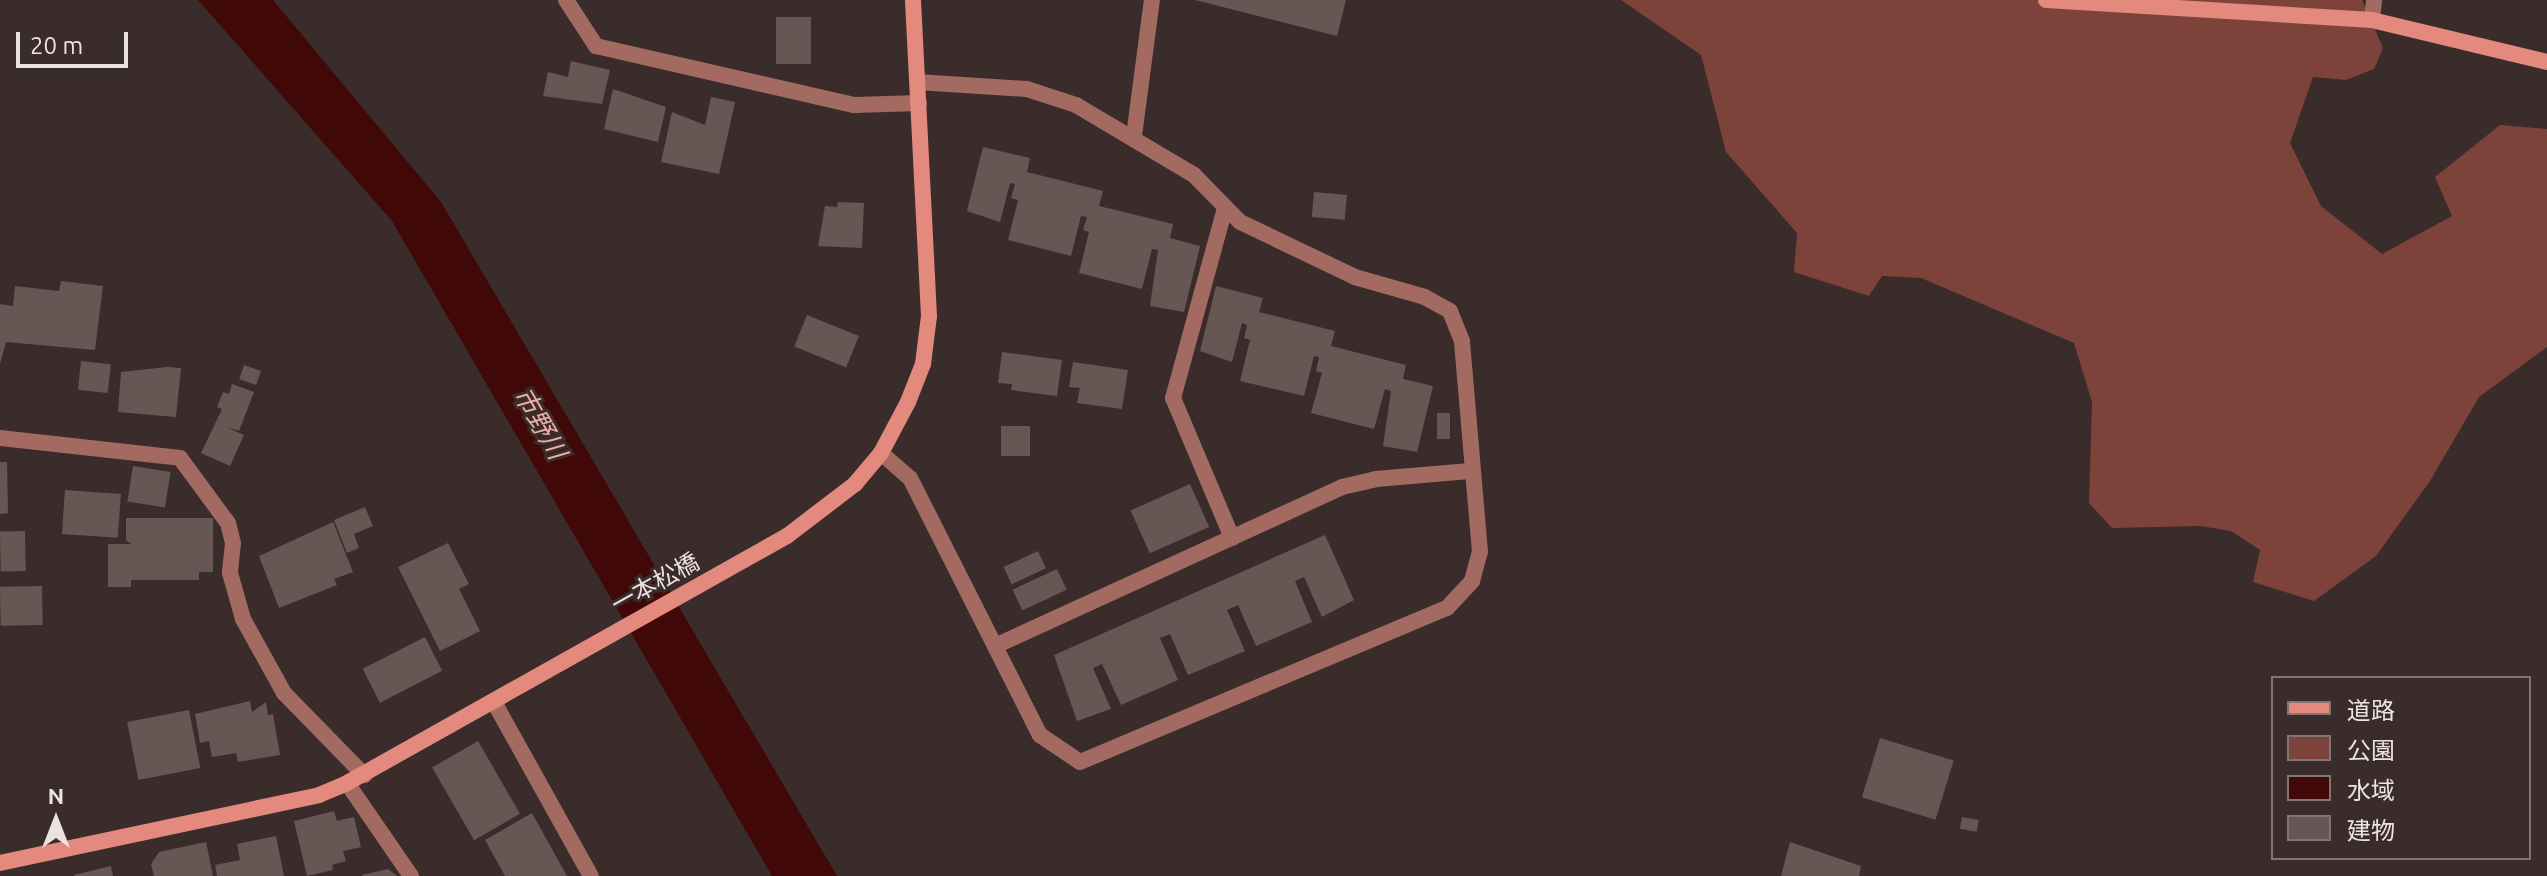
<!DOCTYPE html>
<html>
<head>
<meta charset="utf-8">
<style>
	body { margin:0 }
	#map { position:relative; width:2547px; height:876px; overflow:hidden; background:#3a2c2a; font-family:Ubuntu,"Noto Sans JP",sans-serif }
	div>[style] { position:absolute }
	.green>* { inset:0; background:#7d423a }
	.water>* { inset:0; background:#400806 }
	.building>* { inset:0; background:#665755; transform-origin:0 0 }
	.lane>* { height:16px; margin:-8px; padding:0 8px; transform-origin:8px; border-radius:8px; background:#a36a62 }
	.street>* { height:16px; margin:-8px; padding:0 8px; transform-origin:8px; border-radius:8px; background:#a36a62 }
	.secondary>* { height:16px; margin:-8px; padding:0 8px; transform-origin:8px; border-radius:8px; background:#e4897d }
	span { translate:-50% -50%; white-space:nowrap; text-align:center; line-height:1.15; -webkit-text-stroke:6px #3a2c2a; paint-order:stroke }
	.street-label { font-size:24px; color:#ece3e1 }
	.water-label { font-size:26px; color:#f1ada3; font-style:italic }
	.legend { position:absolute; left:2271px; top:676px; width:260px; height:184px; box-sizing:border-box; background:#3a2c2a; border:2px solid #817573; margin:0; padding:10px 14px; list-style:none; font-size:24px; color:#ece3e1 }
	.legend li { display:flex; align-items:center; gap:16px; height:40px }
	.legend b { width:40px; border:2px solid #817573 }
	.north { position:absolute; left:16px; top:780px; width:80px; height:80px; -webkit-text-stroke:6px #3a2c2a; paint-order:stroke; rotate:0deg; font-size:22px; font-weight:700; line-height:32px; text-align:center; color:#ece3e1 }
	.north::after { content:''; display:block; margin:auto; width:28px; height:36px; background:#ece3e1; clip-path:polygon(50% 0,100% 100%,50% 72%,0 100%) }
	.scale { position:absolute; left:16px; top:32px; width:112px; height:36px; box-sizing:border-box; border:4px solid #ece3e1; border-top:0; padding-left:10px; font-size:24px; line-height:28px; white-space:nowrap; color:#ece3e1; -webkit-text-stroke:6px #3a2c2a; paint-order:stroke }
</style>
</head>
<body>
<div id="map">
	<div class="green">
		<div style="clip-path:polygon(1621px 0,2362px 0,2383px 48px,2374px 69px,2346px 80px,2313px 77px,2290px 143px,2321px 206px,2382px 254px,2452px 216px,2435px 177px,2500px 125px,2547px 129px,2547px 347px,2479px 397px,2430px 481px,2376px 556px,2314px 601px,2253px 582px,2260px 550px,2231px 531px,2200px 526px,2112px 528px,2089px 503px,2092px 402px,2074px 343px,1921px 278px,1882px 276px,1869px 296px,1794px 272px,1797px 233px,1726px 152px,1701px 55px)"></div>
	</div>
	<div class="water">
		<div style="clip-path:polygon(198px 0,273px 0,441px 202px,837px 876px,772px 876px,392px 221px)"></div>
	</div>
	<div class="building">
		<div style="clip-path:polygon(1195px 0,1346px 0,1337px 36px)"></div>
		<div style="left:776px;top:17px;width:35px;height:47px"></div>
		<div style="clip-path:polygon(571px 61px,610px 70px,602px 104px,543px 96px,548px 72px,568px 77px)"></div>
		<div style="clip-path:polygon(613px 89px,666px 107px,658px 142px,604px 129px)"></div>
		<div style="clip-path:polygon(711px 97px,735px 102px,719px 174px,661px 162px,672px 112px,705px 125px)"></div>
		<div style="clip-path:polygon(983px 147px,1030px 158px,1027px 172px,1103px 191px,1099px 206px,1173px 224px,1170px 238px,1200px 246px,1184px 312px,1150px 306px,1158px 250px,1152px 249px,1142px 289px,1079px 273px,1089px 232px,1083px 230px,1087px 217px,1081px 216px,1071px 256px,1008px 240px,1018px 200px,1011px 198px,1015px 184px,1010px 183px,1000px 222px,967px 211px)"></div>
		<div style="left:1314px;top:192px;width:33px;height:25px;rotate:5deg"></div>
		<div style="clip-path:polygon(838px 202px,864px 203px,862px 248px,818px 246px,825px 206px,837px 207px)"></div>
		<div style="clip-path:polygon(61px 281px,103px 286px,95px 350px,6px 342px,0 364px,0 304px,13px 306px,15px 286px,59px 291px)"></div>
		<div style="clip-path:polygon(1216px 286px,1263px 298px,1259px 312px,1335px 331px,1331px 346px,1406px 365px,1403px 379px,1433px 386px,1417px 452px,1383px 446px,1391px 391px,1385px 389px,1374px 429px,1311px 413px,1322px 373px,1316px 371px,1319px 357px,1314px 356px,1304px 396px,1240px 381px,1250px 340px,1244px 338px,1247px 325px,1242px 323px,1232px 362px,1200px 351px)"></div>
		<div style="left:807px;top:315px;width:56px;height:34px;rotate:22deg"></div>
		<div style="clip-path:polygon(1002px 352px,1062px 360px,1057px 396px,1011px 390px,1012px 384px,998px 383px)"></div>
		<div style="left:81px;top:361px;width:30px;height:29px;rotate:6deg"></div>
		<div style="clip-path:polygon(1073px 362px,1128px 370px,1122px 409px,1077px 403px,1080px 388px,1069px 387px)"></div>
		<div style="left:244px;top:365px;width:18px;height:15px;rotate:19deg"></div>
		<div style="clip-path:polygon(167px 367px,181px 368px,176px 417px,118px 412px,121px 372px)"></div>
		<div style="clip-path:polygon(232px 384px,254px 392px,239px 431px,226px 427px,244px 435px,230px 466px,201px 453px,222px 409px,217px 407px,223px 392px,229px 394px)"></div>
		<div style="left:1437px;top:413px;width:13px;height:26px"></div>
		<div style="left:1001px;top:426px;width:29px;height:30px"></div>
		<div style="clip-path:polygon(0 462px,7px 462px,8px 513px,0 514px)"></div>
		<div style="left:133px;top:466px;width:38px;height:36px;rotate:9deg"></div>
		<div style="left:1190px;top:484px;width:47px;height:65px;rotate:66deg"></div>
		<div style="left:65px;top:490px;width:56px;height:44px;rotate:4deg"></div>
		<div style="clip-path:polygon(365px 507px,373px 526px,354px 534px,359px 548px,347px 553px,334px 520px)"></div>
		<div style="clip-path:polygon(126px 518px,213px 518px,213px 572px,199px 572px,199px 580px,131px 580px,131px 587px,108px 587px,108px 544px,131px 544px,126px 540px)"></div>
		<div style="clip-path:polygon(333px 522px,353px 572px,334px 579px,337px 585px,279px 608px,259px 556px)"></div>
		<div style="left:25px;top:531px;width:40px;height:25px;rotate:89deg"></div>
		<div style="clip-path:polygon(1325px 535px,1354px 600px,1322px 617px,1304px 577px,1295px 581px,1312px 622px,1256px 646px,1238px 605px,1227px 610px,1245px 651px,1188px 675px,1170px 634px,1160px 638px,1178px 680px,1121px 705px,1102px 664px,1093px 668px,1111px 709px,1077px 721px,1054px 655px)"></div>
		<div style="clip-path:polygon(448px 543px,469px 584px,459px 589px,480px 631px,440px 651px,398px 567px)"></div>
		<div style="left:1038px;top:551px;width:19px;height:38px;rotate:65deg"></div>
		<div style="left:1057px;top:569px;width:23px;height:49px;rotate:65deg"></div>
		<div style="left:42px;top:586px;width:39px;height:42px;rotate:89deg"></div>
		<div style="left:425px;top:637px;width:38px;height:70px;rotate:63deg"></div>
		<div style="clip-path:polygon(250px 701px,252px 712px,266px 702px,268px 715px,273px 714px,280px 755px,238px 762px,236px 753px,212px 757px,209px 741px,200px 743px,195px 714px)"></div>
		<div style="left:189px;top:710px;width:59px;height:63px;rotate:79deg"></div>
		<div style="left:1880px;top:738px;width:77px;height:62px;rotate:17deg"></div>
		<div style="left:478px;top:741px;width:84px;height:53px;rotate:60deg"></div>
		<div style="clip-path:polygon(334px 811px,337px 821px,354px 817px,361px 847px,343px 851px,346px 861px,332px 865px,333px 870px,307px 876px,294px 821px)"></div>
		<div style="clip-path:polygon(532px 813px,567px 876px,505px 876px,485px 840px)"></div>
		<div style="left:1962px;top:817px;width:17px;height:12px;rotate:10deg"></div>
		<div style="clip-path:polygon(276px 836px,284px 876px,217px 876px,215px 865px,240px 860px,237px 844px)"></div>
		<div style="clip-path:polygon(206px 842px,213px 876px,154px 876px,151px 864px,159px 852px)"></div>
		<div style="clip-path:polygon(1790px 842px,1861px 866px,1859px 876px,1781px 876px)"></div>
		<div style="clip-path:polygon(111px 866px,113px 876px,74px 876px,74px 875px)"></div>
		<div style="clip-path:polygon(388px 869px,397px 876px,362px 876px,362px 875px)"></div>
	</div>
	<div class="lane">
		<div style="left:2372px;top:20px;width:20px;rotate:-84deg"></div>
		<div style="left:1134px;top:136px;width:137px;rotate:-82.5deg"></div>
		<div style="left:1225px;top:208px;width:197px;rotate:105.3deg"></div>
		<div style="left:1173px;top:398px;width:152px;rotate:67.1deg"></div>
		<div style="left:995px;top:646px;width:382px;rotate:-24.6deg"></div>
		<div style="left:1342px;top:487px;width:35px;rotate:-13deg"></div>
		<div style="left:1376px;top:479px;width:94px;rotate:-4.9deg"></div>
	</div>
	<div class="street">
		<div style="left:566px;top:0;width:55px;rotate:56.9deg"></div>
		<div style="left:596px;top:46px;width:265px;rotate:12.9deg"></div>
		<div style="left:854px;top:105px;width:65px;rotate:-1.8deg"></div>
		<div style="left:0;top:438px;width:181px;rotate:6.3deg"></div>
		<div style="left:180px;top:458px;width:81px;rotate:53.6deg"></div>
		<div style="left:228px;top:523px;width:21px;rotate:76deg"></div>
		<div style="left:233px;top:543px;width:30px;rotate:96deg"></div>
		<div style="left:230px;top:573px;width:48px;rotate:74.2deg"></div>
		<div style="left:243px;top:619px;width:85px;rotate:61deg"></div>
		<div style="left:284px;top:693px;width:115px;rotate:45.7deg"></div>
		<div style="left:881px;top:453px;width:38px;rotate:41deg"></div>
		<div style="left:910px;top:478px;width:288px;rotate:63.2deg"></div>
		<div style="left:1040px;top:735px;width:48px;rotate:34deg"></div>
		<div style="left:1080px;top:762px;width:398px;rotate:-22.8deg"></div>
		<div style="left:1447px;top:608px;width:37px;rotate:-47deg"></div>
		<div style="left:1472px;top:581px;width:30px;rotate:-75deg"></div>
		<div style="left:1480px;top:552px;width:212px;rotate:-94.9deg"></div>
		<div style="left:1462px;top:341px;width:32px;rotate:-112deg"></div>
		<div style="left:1450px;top:311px;width:29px;rotate:-151deg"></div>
		<div style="left:1425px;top:297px;width:73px;rotate:-164.1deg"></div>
		<div style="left:1355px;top:277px;width:127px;rotate:-154.4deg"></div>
		<div style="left:1240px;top:222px;width:66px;rotate:-134.4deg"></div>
		<div style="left:1194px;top:175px;width:137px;rotate:-149.3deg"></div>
		<div style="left:1076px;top:105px;width:52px;rotate:-161.9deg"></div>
		<div style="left:1027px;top:89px;width:110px;rotate:-176.4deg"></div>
		<div style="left:494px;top:702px;width:199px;rotate:60.9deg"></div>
		<div style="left:347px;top:783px;width:113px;rotate:55.5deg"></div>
	</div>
	<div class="secondary">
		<div style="left:2046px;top:0;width:327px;rotate:3.5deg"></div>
		<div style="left:2372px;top:20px;width:180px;rotate:13.5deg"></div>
		<div style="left:0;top:863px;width:326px;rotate:-12deg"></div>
		<div style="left:319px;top:795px;width:30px;rotate:-23deg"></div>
		<div style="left:347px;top:783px;width:505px;rotate:-29.31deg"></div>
		<div style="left:787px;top:536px;width:86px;rotate:-37.4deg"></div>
		<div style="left:855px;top:484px;width:40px;rotate:-50deg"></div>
		<div style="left:881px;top:453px;width:58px;rotate:-62.1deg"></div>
		<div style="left:908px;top:402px;width:41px;rotate:-68.5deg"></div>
		<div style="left:923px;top:364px;width:48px;rotate:-82.9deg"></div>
		<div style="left:929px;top:316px;width:316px;rotate:-92.9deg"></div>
	</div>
	<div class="street-label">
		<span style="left:655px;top:583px;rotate:-29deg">一本松橋</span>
	</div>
	<div class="water-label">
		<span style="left:540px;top:423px;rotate:60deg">市野川</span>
	</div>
	<ul class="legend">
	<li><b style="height:10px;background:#e4897d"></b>道路</li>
	<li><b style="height:22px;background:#7d423a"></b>公園</li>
	<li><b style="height:22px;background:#400806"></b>水域</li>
	<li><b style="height:22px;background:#665755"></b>建物</li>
	</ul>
	<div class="north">N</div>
	<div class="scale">20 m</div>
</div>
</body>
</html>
